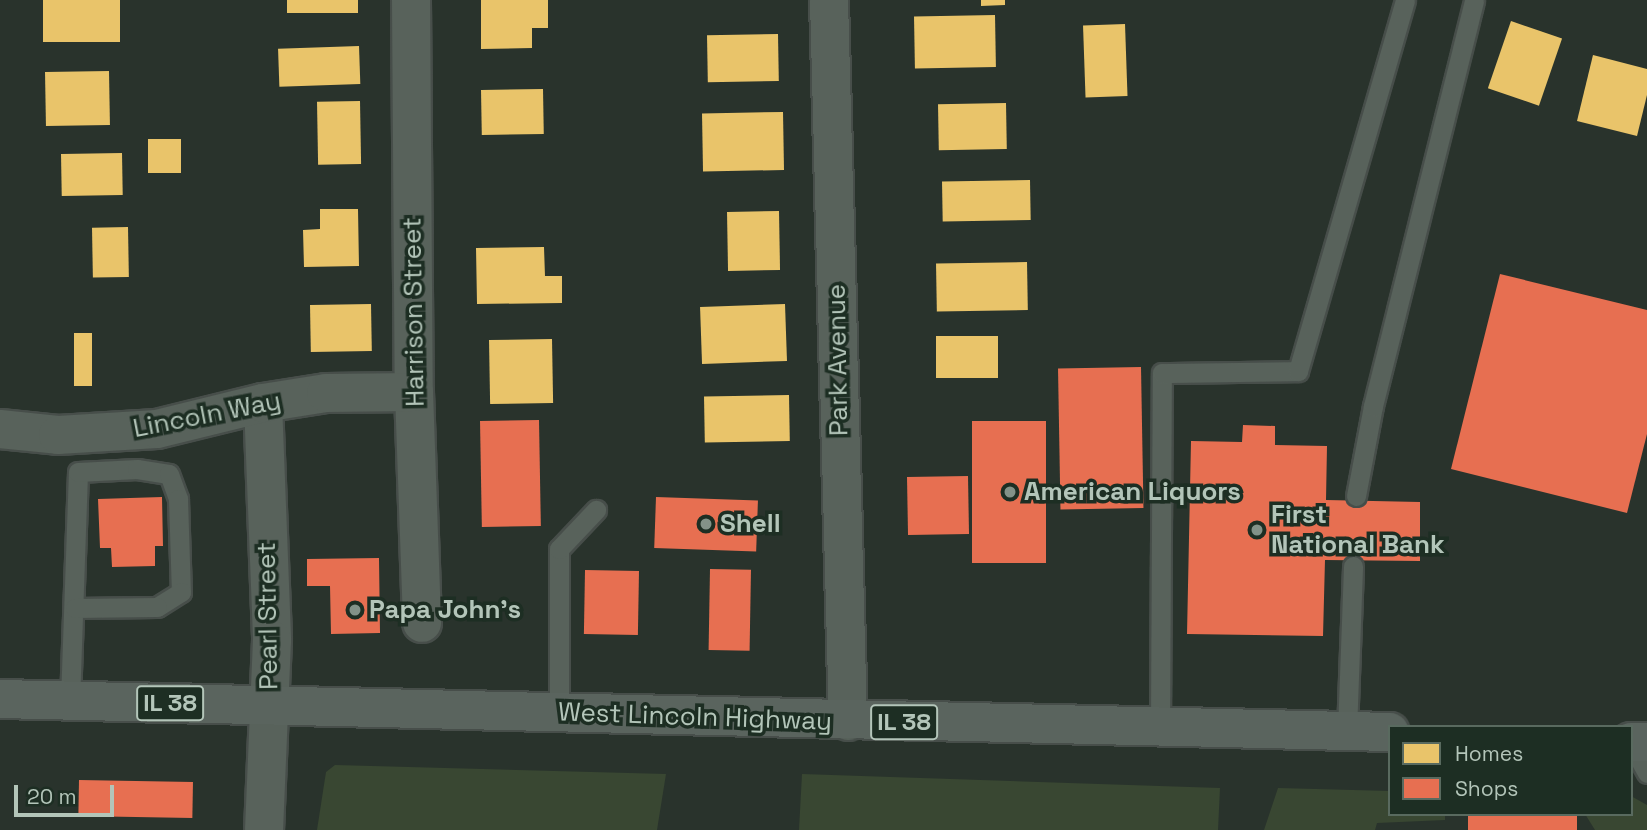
<!DOCTYPE html>
<html>
<head>
<meta charset="utf-8">
<style>
	body { margin:0 }
	#map { position:relative; width:1647px; height:830px; overflow:hidden; background:#29332c; font-family:"Space Grotesk",sans-serif }
	div>[style] { position:absolute }
	.green>* { inset:0; background:#394732 }
	.homes>* { inset:0; background:#e9c46a; transform-origin:0 0 }
	.shops>* { inset:0; background:#e76f51; transform-origin:0 0 }
	.roads { filter:drop-shadow(2px 0 #474e4a) drop-shadow(-2px 0 #474e4a) drop-shadow(0 2px #474e4a) drop-shadow(0 -2px #474e4a) }
	.service>* { height:19px; margin:-9.5px; padding:0 9.5px; transform-origin:9.5px; border-radius:9.5px; background:#58625b }
	.minor>* { height:38px; margin:-19px; padding:0 19px; transform-origin:19px; border-radius:19px; background:#58625b }
	.primary>* { height:38px; margin:-19px; padding:0 19px; transform-origin:19px; border-radius:19px; background:#5a645e }
	.dots>* { width:19px; height:19px; translate:-50% -50%; box-sizing:border-box; border:4px solid #1d2e23; border-radius:50% }
	span { translate:-50% -50%; white-space:nowrap; text-align:center; line-height:1.15; -webkit-text-stroke:7px #1d2e23; paint-order:stroke }
	.shield-label span { padding:2px 5px; background:#1d2e23; border:2px solid; border-radius:5px; -webkit-text-stroke-width:0 }
	.shield-label { font-size:24px; color:#b3c5b9; font-weight:700 }
	.street-label { font-size:26px; color:#b3c5b9 }
	.poi-label { font-size:26px; color:#b3c5b9; font-weight:700 }
	.left { translate:0 -50%; text-align:left }
	.legend { position:absolute; left:1388px; top:725px; width:245px; height:91px; box-sizing:border-box; background:#1d2e23; border:2px solid #596a5f; margin:0; padding:9px 12px; list-style:none; font-size:21px; color:#b3c5b9 }
	.legend li { display:flex; align-items:center; gap:14px; height:35px }
	.legend b { width:35px; border:2px solid #596a5f }
	.scale { position:absolute; left:14px; top:785px; width:100px; height:32px; box-sizing:border-box; border:4px solid #b3c5b9; border-top:0; padding-left:9px; font-size:21px; line-height:24px; white-space:nowrap; color:#b3c5b9; -webkit-text-stroke:5px #1d2e23; paint-order:stroke }
</style>
</head>
<body>
<div id="map">
	<div class="green">
		<div style="clip-path:polygon(335px 765px,666px 774px,657px 830px,317px 830px,326px 772px)"></div>
		<div style="clip-path:polygon(802px 774px,1220px 788px,1218px 830px,799px 830px)"></div>
		<div style="clip-path:polygon(1278px 788px,1390px 791px,1390px 814px,1445px 814px,1445px 820px,1377px 823px,1375px 830px,1264px 830px)"></div>
		<div style="clip-path:polygon(1631px 796px,1647px 805px,1647px 830px,1595px 830px,1585px 814px,1631px 814px)"></div>
	</div>
	<div class="homes">
		<div style="left:43px;top:0;width:77px;height:42px"></div>
		<div style="left:287px;top:0;width:71px;height:13px"></div>
		<div style="clip-path:polygon(481px 0,548px 0,548px 28px,532px 28px,532px 48px,481px 49px)"></div>
		<div style="clip-path:polygon(981px 0,1005px 0,1005px 5px,981px 6px)"></div>
		<div style="left:995px;top:15px;width:52px;height:81px;rotate:89deg"></div>
		<div style="left:1511px;top:21px;width:54px;height:71px;rotate:19deg"></div>
		<div style="left:1125px;top:24px;width:72px;height:42px;rotate:88deg"></div>
		<div style="left:778px;top:34px;width:47px;height:71px;rotate:89deg"></div>
		<div style="left:359px;top:46px;width:38px;height:81px;rotate:88deg"></div>
		<div style="clip-path:polygon(1593px 55px,1647px 69px,1647px 95px,1637px 136px,1577px 121px)"></div>
		<div style="left:109px;top:71px;width:54px;height:64px;rotate:89deg"></div>
		<div style="left:543px;top:89px;width:45px;height:62px;rotate:89deg"></div>
		<div style="left:360px;top:101px;width:63px;height:43px;rotate:89deg"></div>
		<div style="left:1006px;top:103px;width:46px;height:68px;rotate:89deg"></div>
		<div style="left:783px;top:112px;width:58px;height:81px;rotate:89deg"></div>
		<div style="left:148px;top:139px;width:33px;height:34px"></div>
		<div style="left:122px;top:153px;width:42px;height:61px;rotate:89deg"></div>
		<div style="left:1030px;top:180px;width:40px;height:88px;rotate:89deg"></div>
		<div style="clip-path:polygon(320px 209px,358px 209px,359px 266px,304px 267px,303px 230px,320px 229px)"></div>
		<div style="left:779px;top:211px;width:59px;height:52px;rotate:89deg"></div>
		<div style="left:128px;top:227px;width:50px;height:36px;rotate:89deg"></div>
		<div style="clip-path:polygon(544px 247px,545px 276px,562px 276px,562px 303px,477px 304px,476px 248px)"></div>
		<div style="left:1027px;top:262px;width:48px;height:91px;rotate:89deg"></div>
		<div style="left:371px;top:304px;width:47px;height:61px;rotate:89deg"></div>
		<div style="left:785px;top:304px;width:57px;height:85px;rotate:88deg"></div>
		<div style="left:74px;top:333px;width:18px;height:53px"></div>
		<div style="left:998px;top:336px;width:42px;height:62px;rotate:90deg"></div>
		<div style="left:552px;top:339px;width:64px;height:63px;rotate:89deg"></div>
		<div style="left:789px;top:395px;width:46px;height:85px;rotate:89deg"></div>
	</div>
	<div class="shops">
		<div style="clip-path:polygon(1500px 274px,1647px 310px,1647px 434px,1627px 513px,1451px 469px)"></div>
		<div style="left:1141px;top:367px;width:141px;height:83px;rotate:89deg"></div>
		<div style="left:539px;top:420px;width:106px;height:59px;rotate:89deg"></div>
		<div style="left:972px;top:421px;width:74px;height:142px"></div>
		<div style="clip-path:polygon(1243px 425px,1275px 426px,1275px 445px,1327px 446px,1326px 500px,1420px 502px,1420px 561px,1325px 560px,1323px 636px,1187px 634px,1191px 441px,1242px 442px)"></div>
		<div style="left:968px;top:476px;width:58px;height:61px;rotate:89deg"></div>
		<div style="clip-path:polygon(162px 497px,163px 546px,155px 546px,155px 566px,112px 567px,111px 548px,100px 548px,98px 499px)"></div>
		<div style="left:656px;top:497px;width:102px;height:51px;rotate:2deg"></div>
		<div style="clip-path:polygon(379px 558px,380px 633px,331px 634px,330px 586px,307px 586px,307px 559px)"></div>
		<div style="left:710px;top:569px;width:41px;height:81px;rotate:1deg"></div>
		<div style="left:639px;top:571px;width:64px;height:54px;rotate:91deg"></div>
		<div style="left:79px;top:780px;width:114px;height:36px;rotate:1deg"></div>
		<div style="left:1468px;top:814px;width:109px;height:16px"></div>
	</div>
	<div class="roads">
		<div class="service">
			<div style="left:1356px;top:496px;width:92px;rotate:-79.3deg"></div>
			<div style="left:1373px;top:406px;width:418px;rotate:-76deg"></div>
			<div style="left:70px;top:701px;width:229px;rotate:-88deg"></div>
			<div style="left:78px;top:472px;width:59px;rotate:-2.9deg"></div>
			<div style="left:137px;top:469px;width:32px;rotate:9deg"></div>
			<div style="left:169px;top:474px;width:27px;rotate:70deg"></div>
			<div style="left:178px;top:499px;width:93px;rotate:88.2deg"></div>
			<div style="left:181px;top:592px;width:28px;rotate:148deg"></div>
			<div style="left:157px;top:607px;width:82px;rotate:179.3deg"></div>
			<div style="left:559px;top:713px;width:164px;rotate:-90deg"></div>
			<div style="left:559px;top:549px;width:54px;rotate:-46.5deg"></div>
			<div style="left:1160px;top:727px;width:354px;rotate:-89.7deg"></div>
			<div style="left:1162px;top:373px;width:136px;rotate:-0.8deg"></div>
			<div style="left:1298px;top:371px;width:386px;rotate:-73.9deg"></div>
			<div style="left:1347px;top:731px;width:165px;rotate:-87.9deg"></div>
			<div style="left:1631px;top:744px;width:33px;rotate:61deg"></div>
		</div>
		<div class="minor">
			<div style="left:411px;top:0;width:392px;rotate:89.6deg"></div>
			<div style="left:414px;top:392px;width:231px;rotate:88deg"></div>
			<div style="left:829px;top:0;width:721px;rotate:88.49deg"></div>
			<div style="left:263px;top:403px;width:237px;rotate:87.8deg"></div>
			<div style="left:272px;top:640px;width:190px;rotate:92.4deg"></div>
			<div style="left:0;top:429px;width:58px;rotate:5.9deg"></div>
			<div style="left:58px;top:435px;width:99px;rotate:-3.5deg"></div>
			<div style="left:157px;top:429px;width:109px;rotate:-13.8deg"></div>
			<div style="left:263px;top:403px;width:64px;rotate:-9deg"></div>
			<div style="left:326px;top:393px;width:88px;rotate:-0.7deg"></div>
		</div>
		<div class="primary">
			<div style="left:0;top:699px;width:1390px;rotate:1.36deg"></div>
			<div style="left:1631px;top:742px;width:16px"></div>
		</div>
	</div>
	<div class="dots">
		<div style="left:1010px;top:492px;background:#839288"></div>
		<div style="left:706px;top:524px;background:#839288"></div>
		<div style="left:1257px;top:530px;background:#839288"></div>
		<div style="left:355px;top:610px;background:#839288"></div>
	</div>
	<div class="shield-label">
		<span style="left:170px;top:703px">IL 38</span>
		<span style="left:904px;top:722px">IL 38</span>
	</div>
	<div class="street-label">
		<span style="left:414px;top:312px;rotate:-91deg">Harrison Street</span>
		<span style="left:838px;top:360px;rotate:-91deg">Park Avenue</span>
		<span style="left:207px;top:415px;rotate:-11deg">Lincoln Way</span>
		<span style="left:268px;top:616px;rotate:-91deg">Pearl Street</span>
		<span style="left:695px;top:717px;rotate:2deg">West Lincoln Highway</span>
	</div>
	<div class="poi-label">
		<span class="left" style="left:1024px;top:492px">American Liquors</span>
		<span class="left" style="left:1271px;top:530px">First<br>National Bank</span>
		<span class="left" style="left:720px;top:524px">Shell</span>
		<span class="left" style="left:369px;top:610px">Papa John's</span>
	</div>
	<ul class="legend">
	<li><b style="height:19px;background:#e9c46a"></b>Homes</li>
	<li><b style="height:19px;background:#e76f51"></b>Shops</li>
	</ul>
	<div class="scale">20 m</div>
</div>
</body>
</html>
